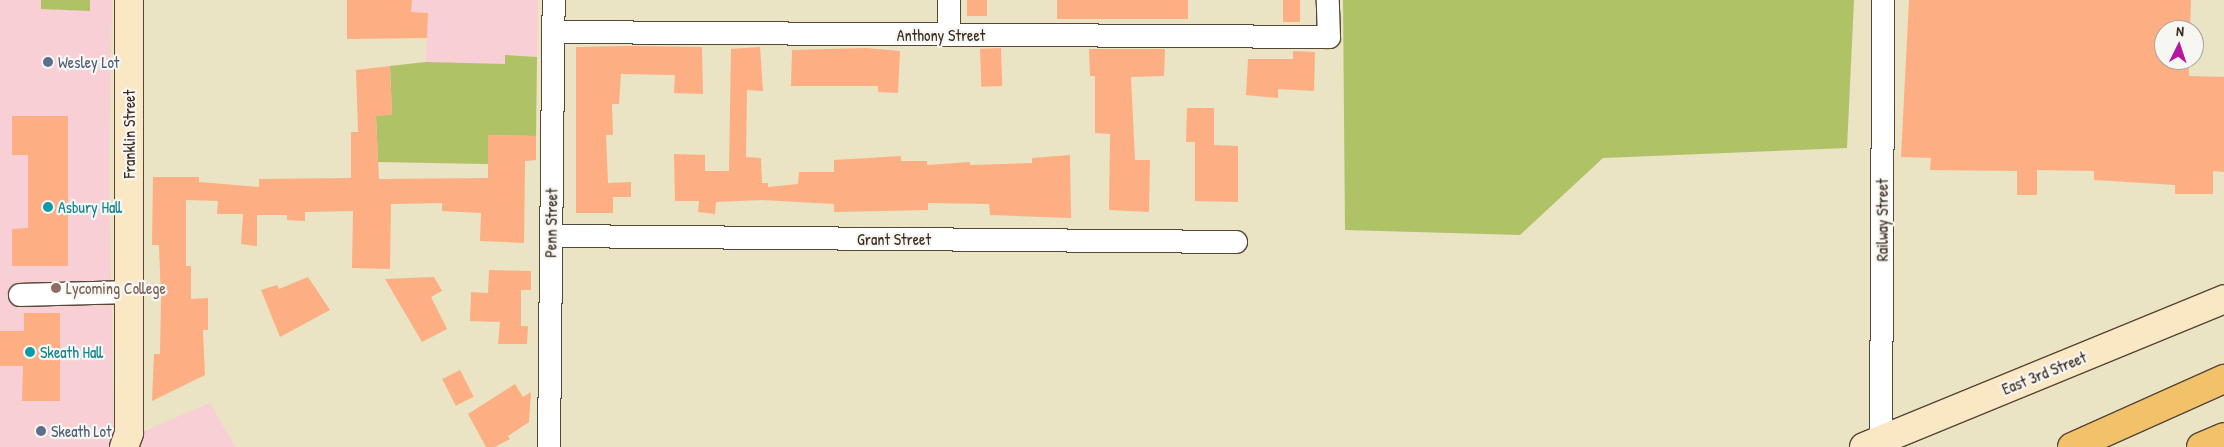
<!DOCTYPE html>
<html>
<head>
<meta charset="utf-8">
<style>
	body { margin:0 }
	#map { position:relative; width:2224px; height:447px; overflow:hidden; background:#eae3c4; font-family:"Patrick Hand",sans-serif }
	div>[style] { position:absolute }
	.built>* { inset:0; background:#f7cfd4 }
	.green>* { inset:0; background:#afc266 }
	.building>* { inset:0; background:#fdae83; transform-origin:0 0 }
	.roads { filter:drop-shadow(1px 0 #554637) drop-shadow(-1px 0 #554637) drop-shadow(0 1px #554637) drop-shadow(0 -1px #554637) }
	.street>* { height:22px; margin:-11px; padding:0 11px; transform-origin:11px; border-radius:11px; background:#fff }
	.secondary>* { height:28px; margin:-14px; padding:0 14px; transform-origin:14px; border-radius:14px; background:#fae7c3 }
	.highway>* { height:28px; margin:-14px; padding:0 14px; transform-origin:14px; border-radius:14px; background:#f2c26a }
	.dots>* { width:14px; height:14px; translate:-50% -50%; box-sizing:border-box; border:2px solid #f6f6f2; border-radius:50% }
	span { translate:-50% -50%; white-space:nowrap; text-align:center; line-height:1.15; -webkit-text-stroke:4.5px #f6f6f2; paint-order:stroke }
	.street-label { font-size:16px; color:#3b2a1e }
	.service-label { font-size:16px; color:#4e5e75 }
	.left { translate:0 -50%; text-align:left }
	.culture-label { font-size:16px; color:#0d838f }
	.education-label { font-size:16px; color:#785e54 }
	.north { position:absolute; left:2154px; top:20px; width:50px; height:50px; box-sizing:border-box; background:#f6f6f2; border:1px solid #aba49d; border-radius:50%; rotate:4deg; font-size:14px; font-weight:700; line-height:20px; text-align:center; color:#3b2a1e }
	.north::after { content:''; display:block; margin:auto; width:18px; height:22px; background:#b5179e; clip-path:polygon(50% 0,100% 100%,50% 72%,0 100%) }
</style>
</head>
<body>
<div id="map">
	<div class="built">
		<div style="clip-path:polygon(0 0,112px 0,109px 173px,114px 444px,210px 403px,235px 447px,0 447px)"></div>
		<div style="clip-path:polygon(412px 0,538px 0,536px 136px,488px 135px,488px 164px,378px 162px,376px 116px,392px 114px,390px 66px,426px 62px,428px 13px,411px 12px)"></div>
	</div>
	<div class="green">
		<div style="clip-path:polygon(41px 0,90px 0,90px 11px,41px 9px)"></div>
		<div style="clip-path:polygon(1343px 0,1854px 0,1847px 148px,1603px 158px,1520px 235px,1345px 230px)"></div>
		<div style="clip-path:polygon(505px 55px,537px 57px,536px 136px,488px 135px,488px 164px,378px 162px,376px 116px,392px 114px,390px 66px,426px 62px,505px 64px)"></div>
	</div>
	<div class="building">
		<div style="clip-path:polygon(347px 0,412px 0,411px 12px,428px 13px,427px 38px,347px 39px)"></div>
		<div style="left:967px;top:0;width:20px;height:16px"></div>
		<div style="left:1057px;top:0;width:131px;height:19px"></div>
		<div style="left:1283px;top:0;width:17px;height:22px"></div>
		<div style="clip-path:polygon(1909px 0,2191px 0,2190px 30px,2164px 30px,2164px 60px,2189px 60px,2189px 76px,2224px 77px,2224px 172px,2213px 171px,2213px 194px,2175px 194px,2175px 185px,2094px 180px,2094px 171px,2037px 170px,2037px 195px,2017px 195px,2017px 171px,1930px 170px,1931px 158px,1901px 157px)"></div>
		<div style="clip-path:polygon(629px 46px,702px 47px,703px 94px,674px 93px,675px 75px,621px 74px,619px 104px,612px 104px,613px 135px,606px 135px,608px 183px,631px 182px,631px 197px,613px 197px,613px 213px,576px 213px,576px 47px)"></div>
		<div style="clip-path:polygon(760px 47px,763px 91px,747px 90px,746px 157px,761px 158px,762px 183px,768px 183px,768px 187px,798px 184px,799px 172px,834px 172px,834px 160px,901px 156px,901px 161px,927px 161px,927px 165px,970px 162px,970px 165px,1032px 163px,1032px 158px,1070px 155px,1071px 218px,990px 215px,989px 204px,928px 203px,928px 210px,834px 212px,834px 204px,762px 200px,716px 202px,715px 214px,698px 212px,699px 201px,675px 201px,674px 154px,705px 155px,705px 171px,729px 171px,731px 49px)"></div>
		<div style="clip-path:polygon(866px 48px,900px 51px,898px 93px,878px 92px,878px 86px,791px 86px,792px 50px)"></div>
		<div style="left:1001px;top:48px;width:38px;height:21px;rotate:88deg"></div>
		<div style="clip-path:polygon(1089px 49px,1165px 49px,1164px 76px,1131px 77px,1135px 160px,1150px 160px,1149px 212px,1109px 210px,1110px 134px,1095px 133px,1095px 76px,1090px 76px)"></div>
		<div style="clip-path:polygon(1293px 51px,1315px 52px,1314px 91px,1278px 89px,1278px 98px,1246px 95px,1248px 59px,1293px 59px)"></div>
		<div style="clip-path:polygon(390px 66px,392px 115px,376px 116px,379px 179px,488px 178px,488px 135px,536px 136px,536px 160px,525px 161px,524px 243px,480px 241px,481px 213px,442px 211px,442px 203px,391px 204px,390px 269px,352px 268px,353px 211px,305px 212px,305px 221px,287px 220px,287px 215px,257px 215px,257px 246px,241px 244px,243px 214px,217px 214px,218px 201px,186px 200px,186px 266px,191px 266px,191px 299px,208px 298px,208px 330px,203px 330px,205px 375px,152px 401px,154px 354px,160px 354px,161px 299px,159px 245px,152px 245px,153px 177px,199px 177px,199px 182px,259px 187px,259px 179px,351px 178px,351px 132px,358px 132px,356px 70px)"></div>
		<div style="clip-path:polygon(1187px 108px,1214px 108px,1214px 145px,1238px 146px,1238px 202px,1195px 201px,1195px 142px,1186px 142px)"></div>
		<div style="clip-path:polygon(12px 116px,68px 116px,68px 266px,12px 266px,12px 229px,28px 228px,28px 155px,12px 155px)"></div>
		<div style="clip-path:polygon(489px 270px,531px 271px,531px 290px,521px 290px,521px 326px,528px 326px,527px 344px,498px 344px,500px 322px,470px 321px,471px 292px,488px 293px)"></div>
		<div style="clip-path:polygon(308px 277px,330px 310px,280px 337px,261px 290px,277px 285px,279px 289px)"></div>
		<div style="clip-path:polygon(434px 277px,442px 291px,431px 297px,447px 329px,422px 342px,385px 279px)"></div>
		<div style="clip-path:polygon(24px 313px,60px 313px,60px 401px,22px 401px,23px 366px,0 366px,0 331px,24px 331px)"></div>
		<div style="left:460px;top:370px;width:30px;height:20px;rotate:63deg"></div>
		<div style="clip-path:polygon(515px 384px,523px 397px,531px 392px,529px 422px,508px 436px,510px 439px,495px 447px,486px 447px,468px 414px)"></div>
	</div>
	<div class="roads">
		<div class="street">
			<div style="left:554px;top:32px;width:775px;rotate:0.37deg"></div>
			<div style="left:1329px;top:37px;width:37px;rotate:-92deg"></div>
			<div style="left:949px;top:34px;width:34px;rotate:-90deg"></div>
			<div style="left:551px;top:236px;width:685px;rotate:0.5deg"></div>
			<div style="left:20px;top:295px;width:109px;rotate:-1.6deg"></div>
			<div style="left:1881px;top:440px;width:440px;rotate:-89.7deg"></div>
			<div style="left:549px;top:447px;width:447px;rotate:-89.4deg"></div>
		</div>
		<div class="secondary">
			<div style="left:124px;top:447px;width:15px;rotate:-70deg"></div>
			<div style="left:129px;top:433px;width:433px;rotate:-90deg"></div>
			<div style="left:1864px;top:447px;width:389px;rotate:-22.3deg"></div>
		</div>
		<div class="highway">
			<div style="left:2072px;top:447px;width:167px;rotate:-24.1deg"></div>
			<div style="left:2201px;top:447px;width:25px;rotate:-23deg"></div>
		</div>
	</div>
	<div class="dots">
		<div style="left:48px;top:62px;background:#5c6f8a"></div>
		<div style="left:48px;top:207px;background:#0f9aa8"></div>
		<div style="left:56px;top:288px;background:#8d6e63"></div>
		<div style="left:30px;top:352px;background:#0f9aa8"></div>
		<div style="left:41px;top:431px;background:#5c6f8a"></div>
	</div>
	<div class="street-label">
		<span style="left:941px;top:35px">Anthony Street</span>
		<span style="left:129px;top:134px;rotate:-90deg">Franklin Street</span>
		<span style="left:1882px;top:220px;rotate:-90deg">Railway Street</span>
		<span style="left:551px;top:223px;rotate:-89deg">Penn Street</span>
		<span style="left:894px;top:239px">Grant Street</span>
		<span style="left:2044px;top:373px;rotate:-22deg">East 3rd Street</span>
	</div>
	<div class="service-label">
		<span class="left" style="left:58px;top:62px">Wesley Lot</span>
		<span class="left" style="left:51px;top:431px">Skeath Lot</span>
	</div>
	<div class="culture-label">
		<span class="left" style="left:58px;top:207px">Asbury Hall</span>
		<span class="left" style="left:40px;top:352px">Skeath Hall</span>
	</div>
	<div class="education-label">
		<span class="left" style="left:66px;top:288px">Lycoming College</span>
	</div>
	<div class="north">N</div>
</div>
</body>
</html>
